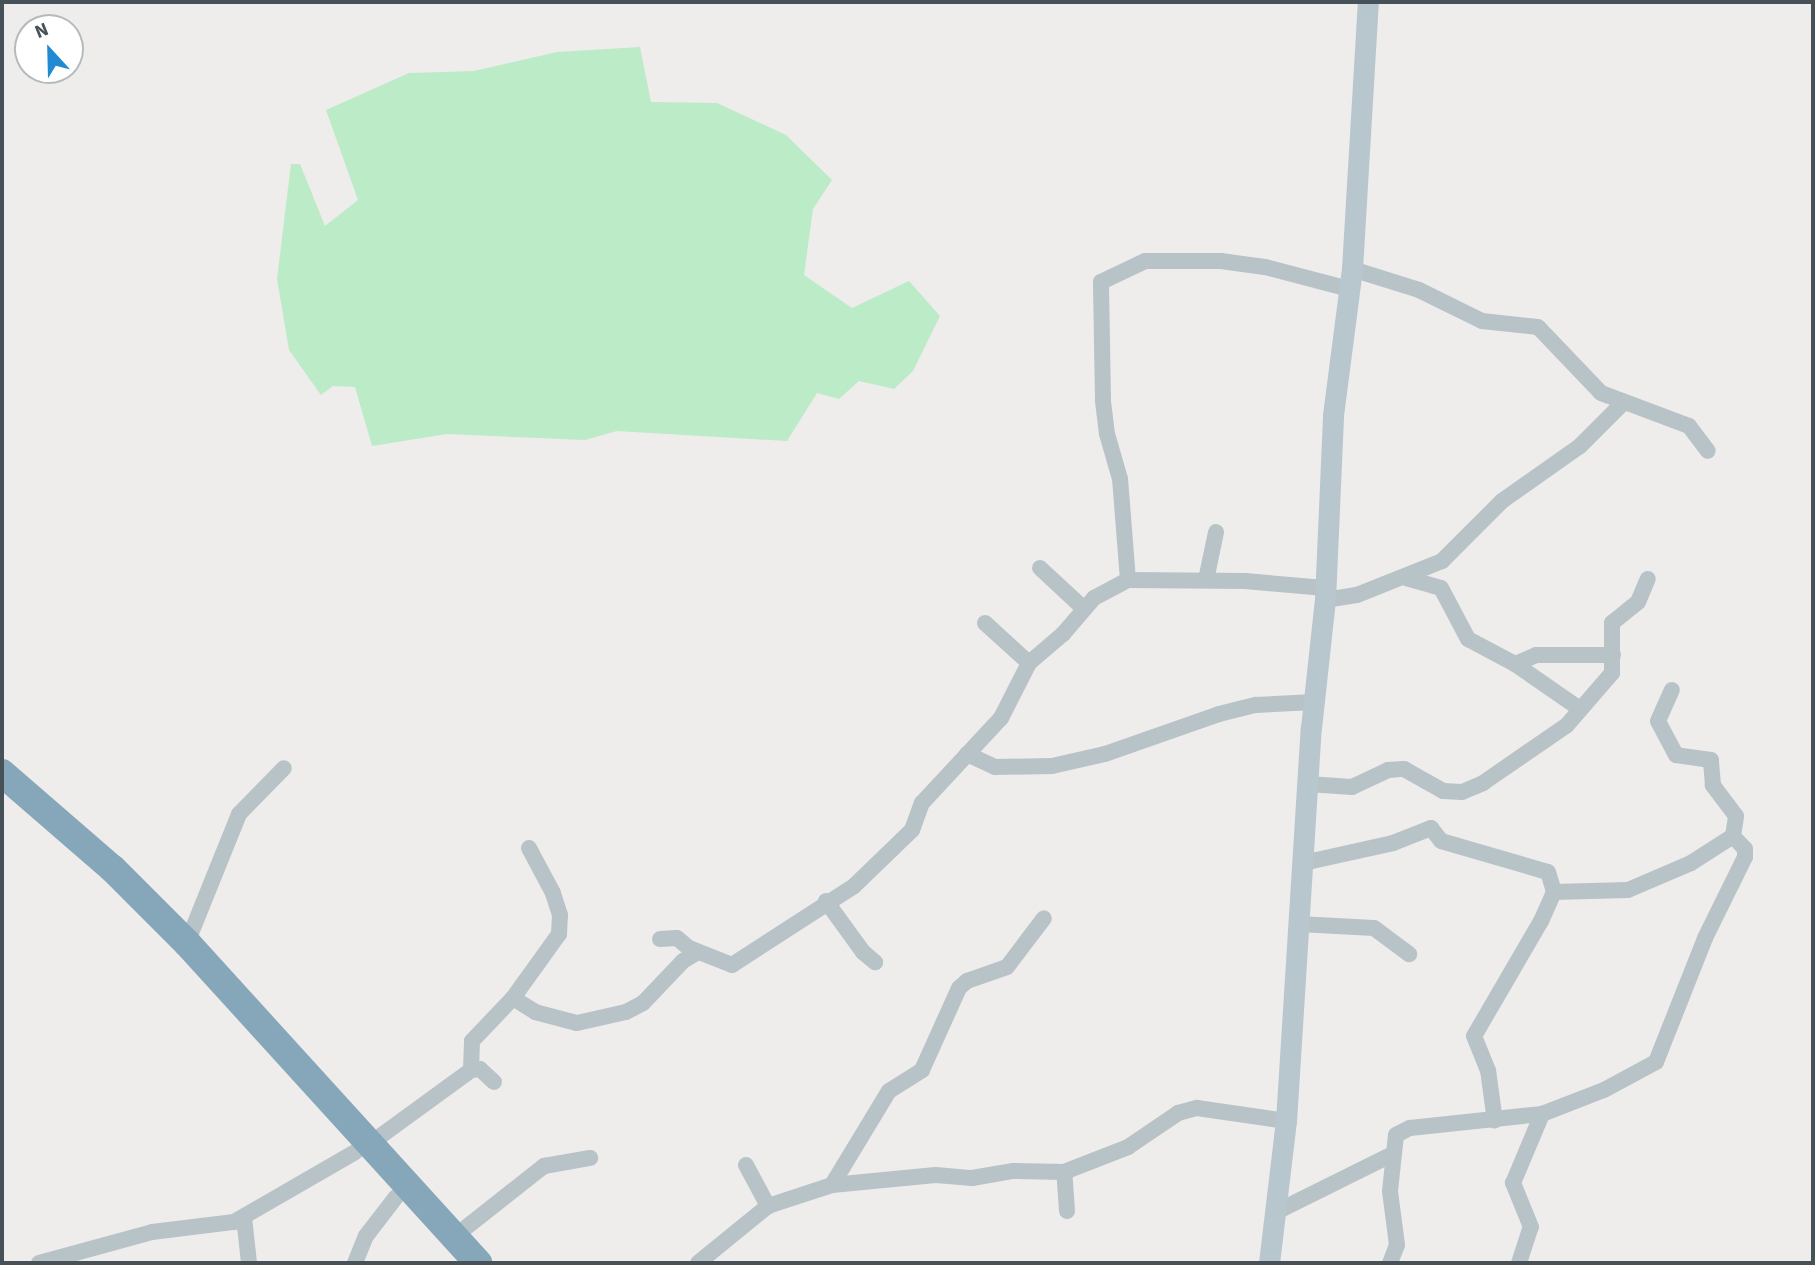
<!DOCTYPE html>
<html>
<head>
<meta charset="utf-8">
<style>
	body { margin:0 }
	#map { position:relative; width:1815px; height:1265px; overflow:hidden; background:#efecec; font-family:"Source Sans 3",sans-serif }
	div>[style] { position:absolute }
	.green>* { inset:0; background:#bcebc7 }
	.street>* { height:16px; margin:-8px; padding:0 8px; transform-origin:8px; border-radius:8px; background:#b8c3c8 }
	.secondary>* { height:21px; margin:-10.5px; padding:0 10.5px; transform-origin:10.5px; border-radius:10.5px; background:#b8c6cd }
	.highway>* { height:28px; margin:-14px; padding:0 14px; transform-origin:14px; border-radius:14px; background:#86a6b9 }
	span { translate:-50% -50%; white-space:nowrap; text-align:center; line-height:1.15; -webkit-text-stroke:6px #fff; paint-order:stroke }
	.frame { position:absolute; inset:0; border:4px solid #465258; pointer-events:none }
	.north { position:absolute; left:14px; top:14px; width:70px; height:70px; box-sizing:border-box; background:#fff; border:2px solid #b5babc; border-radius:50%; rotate:338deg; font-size:19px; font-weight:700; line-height:28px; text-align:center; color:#465258 }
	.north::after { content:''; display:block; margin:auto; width:24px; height:32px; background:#2289d3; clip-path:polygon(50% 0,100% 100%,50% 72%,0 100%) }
</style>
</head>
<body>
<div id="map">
	<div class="green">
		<div style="clip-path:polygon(640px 47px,651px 102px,717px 103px,786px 135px,832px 180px,813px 209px,804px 275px,852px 308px,909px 281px,940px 316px,913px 371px,894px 389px,859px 381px,839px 399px,817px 393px,787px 441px,617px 431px,585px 440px,447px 434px,372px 446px,355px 387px,333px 386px,321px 395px,289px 350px,277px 279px,291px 164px,300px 164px,325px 226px,358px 200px,326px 110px,409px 73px,474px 71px,557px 52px)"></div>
	</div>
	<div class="street">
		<div style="left:1352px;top:269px;width:70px;rotate:17.4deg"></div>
		<div style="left:1419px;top:290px;width:70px;rotate:26.2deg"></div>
		<div style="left:1482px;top:321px;width:56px;rotate:6.1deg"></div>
		<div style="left:1538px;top:327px;width:91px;rotate:46.3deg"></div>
		<div style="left:1601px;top:393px;width:94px;rotate:20.6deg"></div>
		<div style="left:1689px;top:426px;width:31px;rotate:53deg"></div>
		<div style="left:1040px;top:568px;width:59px;rotate:42.9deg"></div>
		<div style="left:1406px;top:578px;width:36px;rotate:16deg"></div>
		<div style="left:1441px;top:588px;width:58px;rotate:62.1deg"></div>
		<div style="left:1468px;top:639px;width:53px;rotate:28deg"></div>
		<div style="left:1515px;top:664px;width:79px;rotate:34.7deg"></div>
		<div style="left:1128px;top:580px;width:101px;rotate:-94.5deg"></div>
		<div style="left:1120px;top:479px;width:47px;rotate:-106.1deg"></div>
		<div style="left:1107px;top:434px;width:34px;rotate:-97deg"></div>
		<div style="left:1103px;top:400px;width:118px;rotate:-91deg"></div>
		<div style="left:1101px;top:282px;width:49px;rotate:-25.5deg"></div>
		<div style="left:1145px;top:261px;width:76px"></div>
		<div style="left:1221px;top:261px;width:44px;rotate:7.8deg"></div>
		<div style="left:1265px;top:267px;width:87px;rotate:14.7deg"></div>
		<div style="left:1206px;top:580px;width:49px;rotate:-78.2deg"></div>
		<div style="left:1325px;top:600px;width:32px;rotate:-9deg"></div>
		<div style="left:1357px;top:595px;width:92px;rotate:-21.8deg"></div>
		<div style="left:1442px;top:561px;width:85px;rotate:-45deg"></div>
		<div style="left:1502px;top:501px;width:95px;rotate:-35.2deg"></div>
		<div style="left:1580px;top:446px;width:59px;rotate:-45deg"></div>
		<div style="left:985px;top:623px;width:59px;rotate:42.3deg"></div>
		<div style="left:1515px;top:664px;width:23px;rotate:-23deg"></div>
		<div style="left:1536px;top:655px;width:77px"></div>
		<div style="left:967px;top:754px;width:31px;rotate:25deg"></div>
		<div style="left:995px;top:767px;width:57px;rotate:-1deg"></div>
		<div style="left:1052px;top:766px;width:54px;rotate:-12.8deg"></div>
		<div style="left:1105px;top:754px;width:121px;rotate:-19.3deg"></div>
		<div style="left:1219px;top:714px;width:38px;rotate:-14deg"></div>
		<div style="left:1256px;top:705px;width:58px;rotate:-3deg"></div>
		<div style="left:1308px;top:784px;width:44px;rotate:3.9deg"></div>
		<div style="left:1352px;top:787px;width:40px;rotate:-25deg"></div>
		<div style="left:1388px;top:770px;width:16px;rotate:-4deg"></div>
		<div style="left:1404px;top:769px;width:45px;rotate:29.4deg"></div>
		<div style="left:1443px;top:791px;width:19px;rotate:3deg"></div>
		<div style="left:1462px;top:792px;width:23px;rotate:-23deg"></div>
		<div style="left:1483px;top:783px;width:102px;rotate:-34.6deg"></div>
		<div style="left:1567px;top:725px;width:69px;rotate:-49.1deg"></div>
		<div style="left:1612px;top:673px;width:50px;rotate:-90deg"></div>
		<div style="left:1612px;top:623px;width:33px;rotate:-39deg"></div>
		<div style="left:1638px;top:602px;width:25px;rotate:-67deg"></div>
		<div style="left:1303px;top:863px;width:92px;rotate:-12.5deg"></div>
		<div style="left:1393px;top:843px;width:41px;rotate:-21.5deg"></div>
		<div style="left:1431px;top:828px;width:16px;rotate:52deg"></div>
		<div style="left:1441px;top:841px;width:111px;rotate:16.2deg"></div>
		<div style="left:1548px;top:872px;width:21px;rotate:73deg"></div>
		<div style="left:1554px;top:892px;width:32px;rotate:114deg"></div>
		<div style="left:1541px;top:921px;width:133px;rotate:120.2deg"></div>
		<div style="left:1474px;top:1036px;width:37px;rotate:68deg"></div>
		<div style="left:1488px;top:1070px;width:51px;rotate:82.2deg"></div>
		<div style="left:1554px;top:892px;width:74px;rotate:-1.5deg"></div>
		<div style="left:1628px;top:890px;width:69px;rotate:-23.2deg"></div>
		<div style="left:1691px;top:863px;width:50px;rotate:-32.7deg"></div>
		<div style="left:1733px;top:836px;width:20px;rotate:-81deg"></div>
		<div style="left:1736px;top:816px;width:39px;rotate:-127deg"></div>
		<div style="left:1713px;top:785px;width:25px;rotate:-95deg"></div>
		<div style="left:1711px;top:760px;width:35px;rotate:-172deg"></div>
		<div style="left:1676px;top:755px;width:38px;rotate:-118deg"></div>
		<div style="left:1658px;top:721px;width:34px;rotate:-66deg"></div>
		<div style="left:826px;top:901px;width:63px;rotate:54deg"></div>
		<div style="left:863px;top:952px;width:16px;rotate:40deg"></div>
		<div style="left:1299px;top:924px;width:75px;rotate:3.1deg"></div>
		<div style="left:1374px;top:928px;width:44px;rotate:36.6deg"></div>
		<div style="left:660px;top:939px;width:17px;rotate:-3deg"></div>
		<div style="left:677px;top:938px;width:16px;rotate:40deg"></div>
		<div style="left:689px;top:948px;width:46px;rotate:21.6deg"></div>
		<div style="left:732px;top:965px;width:145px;rotate:-32.9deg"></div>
		<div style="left:854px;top:886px;width:81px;rotate:-44deg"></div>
		<div style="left:912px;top:830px;width:29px;rotate:-70deg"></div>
		<div style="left:922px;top:803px;width:116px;rotate:-47.1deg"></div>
		<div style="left:1001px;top:718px;width:62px;rotate:-63deg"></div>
		<div style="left:1029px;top:663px;width:45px;rotate:-40.5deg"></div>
		<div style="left:1063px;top:634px;width:48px;rotate:-49.3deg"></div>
		<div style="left:1094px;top:598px;width:38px;rotate:-28deg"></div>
		<div style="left:1128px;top:580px;width:117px;rotate:0.5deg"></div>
		<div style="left:1245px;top:581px;width:80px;rotate:5deg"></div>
		<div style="left:187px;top:943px;width:139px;rotate:-68deg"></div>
		<div style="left:239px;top:814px;width:64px;rotate:-45.6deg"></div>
		<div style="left:513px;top:998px;width:26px;rotate:32deg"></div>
		<div style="left:535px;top:1012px;width:43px;rotate:14.7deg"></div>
		<div style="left:577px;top:1023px;width:50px;rotate:-12.7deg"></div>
		<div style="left:626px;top:1012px;width:19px;rotate:-28deg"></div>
		<div style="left:643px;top:1003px;width:58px;rotate:-46.4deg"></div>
		<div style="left:683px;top:961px;width:17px;rotate:-31deg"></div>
		<div style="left:471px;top:1070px;width:29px;rotate:-88deg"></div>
		<div style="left:472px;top:1041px;width:59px;rotate:-46.4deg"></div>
		<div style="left:513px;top:998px;width:79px;rotate:-54.3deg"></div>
		<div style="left:559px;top:934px;width:19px;rotate:-87deg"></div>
		<div style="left:560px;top:915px;width:23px;rotate:-108deg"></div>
		<div style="left:553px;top:893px;width:51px;rotate:-118.1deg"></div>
		<div style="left:371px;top:1143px;width:124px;rotate:-36.1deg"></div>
		<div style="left:471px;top:1070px;width:9px;rotate:-6deg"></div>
		<div style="left:480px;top:1069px;width:19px;rotate:43deg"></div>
		<div style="left:746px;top:1165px;width:47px;rotate:61.8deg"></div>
		<div style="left:768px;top:1206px;width:67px;rotate:-18.2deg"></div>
		<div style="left:832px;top:1185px;width:110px;rotate:-58.8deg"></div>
		<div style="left:889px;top:1091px;width:39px;rotate:-32deg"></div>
		<div style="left:922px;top:1070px;width:90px;rotate:-65.7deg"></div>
		<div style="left:959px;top:988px;width:11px;rotate:-41deg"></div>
		<div style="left:967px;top:981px;width:42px;rotate:-19.3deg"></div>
		<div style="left:1007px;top:967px;width:61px;rotate:-52.9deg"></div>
		<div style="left:832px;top:1185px;width:104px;rotate:-5.5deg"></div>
		<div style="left:936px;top:1175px;width:36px;rotate:5deg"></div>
		<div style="left:972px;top:1178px;width:42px;rotate:-9.7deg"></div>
		<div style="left:1013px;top:1171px;width:51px;rotate:1.1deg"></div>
		<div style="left:1067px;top:1211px;width:39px;rotate:-94deg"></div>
		<div style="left:1064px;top:1172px;width:69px;rotate:-21.3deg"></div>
		<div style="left:1128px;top:1147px;width:60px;rotate:-34.2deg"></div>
		<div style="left:1178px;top:1113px;width:20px;rotate:-15deg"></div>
		<div style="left:1197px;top:1108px;width:90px;rotate:8.3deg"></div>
		<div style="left:1274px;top:1213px;width:131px;rotate:-26.4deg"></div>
		<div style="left:244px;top:1217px;width:46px;rotate:83.8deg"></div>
		<div style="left:454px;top:1237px;width:115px;rotate:-38.3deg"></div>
		<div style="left:544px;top:1166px;width:47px;rotate:-9.9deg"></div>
		<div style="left:39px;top:1263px;width:117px;rotate:-15.3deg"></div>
		<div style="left:152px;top:1232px;width:83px;rotate:-7deg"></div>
		<div style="left:234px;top:1222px;width:140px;rotate:-30deg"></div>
		<div style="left:355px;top:1263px;width:29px;rotate:-68deg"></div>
		<div style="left:366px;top:1236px;width:49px;rotate:-52.4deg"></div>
		<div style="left:698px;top:1263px;width:90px;rotate:-39.2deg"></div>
		<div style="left:1390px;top:1263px;width:19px;rotate:-69deg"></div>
		<div style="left:1397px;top:1245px;width:54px;rotate:-97.4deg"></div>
		<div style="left:1390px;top:1191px;width:56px;rotate:-83.9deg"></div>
		<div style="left:1396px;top:1135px;width:16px;rotate:-27deg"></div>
		<div style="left:1410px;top:1128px;width:133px;rotate:-6.1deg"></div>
		<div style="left:1542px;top:1114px;width:66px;rotate:-21.2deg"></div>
		<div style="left:1604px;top:1090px;width:59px;rotate:-28.3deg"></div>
		<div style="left:1656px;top:1062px;width:133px;rotate:-68.4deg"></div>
		<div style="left:1705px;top:938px;width:90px;rotate:-63.7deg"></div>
		<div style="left:1745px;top:857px;width:8px;rotate:-90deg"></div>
		<div style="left:1745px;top:849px;width:18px;rotate:-133deg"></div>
		<div style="left:1519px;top:1263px;width:38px;rotate:-72deg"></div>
		<div style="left:1531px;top:1227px;width:48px;rotate:-112.2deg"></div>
		<div style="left:1513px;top:1183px;width:75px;rotate:-67.2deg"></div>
	</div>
	<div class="secondary">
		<div style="left:1269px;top:1263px;width:143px;rotate:-83.2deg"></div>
		<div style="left:1286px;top:1121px;width:394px;rotate:-86.4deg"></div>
		<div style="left:1311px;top:728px;width:129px;rotate:-83.8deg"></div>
		<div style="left:1325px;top:600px;width:185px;rotate:-87.5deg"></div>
		<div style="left:1333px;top:415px;width:147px;rotate:-82.6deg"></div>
		<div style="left:1352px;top:269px;width:267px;rotate:-86.6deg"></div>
	</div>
	<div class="highway">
		<div style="left:2px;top:773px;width:147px;rotate:40.9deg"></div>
		<div style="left:113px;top:869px;width:105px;rotate:45deg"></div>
		<div style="left:187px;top:943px;width:433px;rotate:47.7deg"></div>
	</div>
	<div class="frame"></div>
	<div class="north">N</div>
</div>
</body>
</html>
